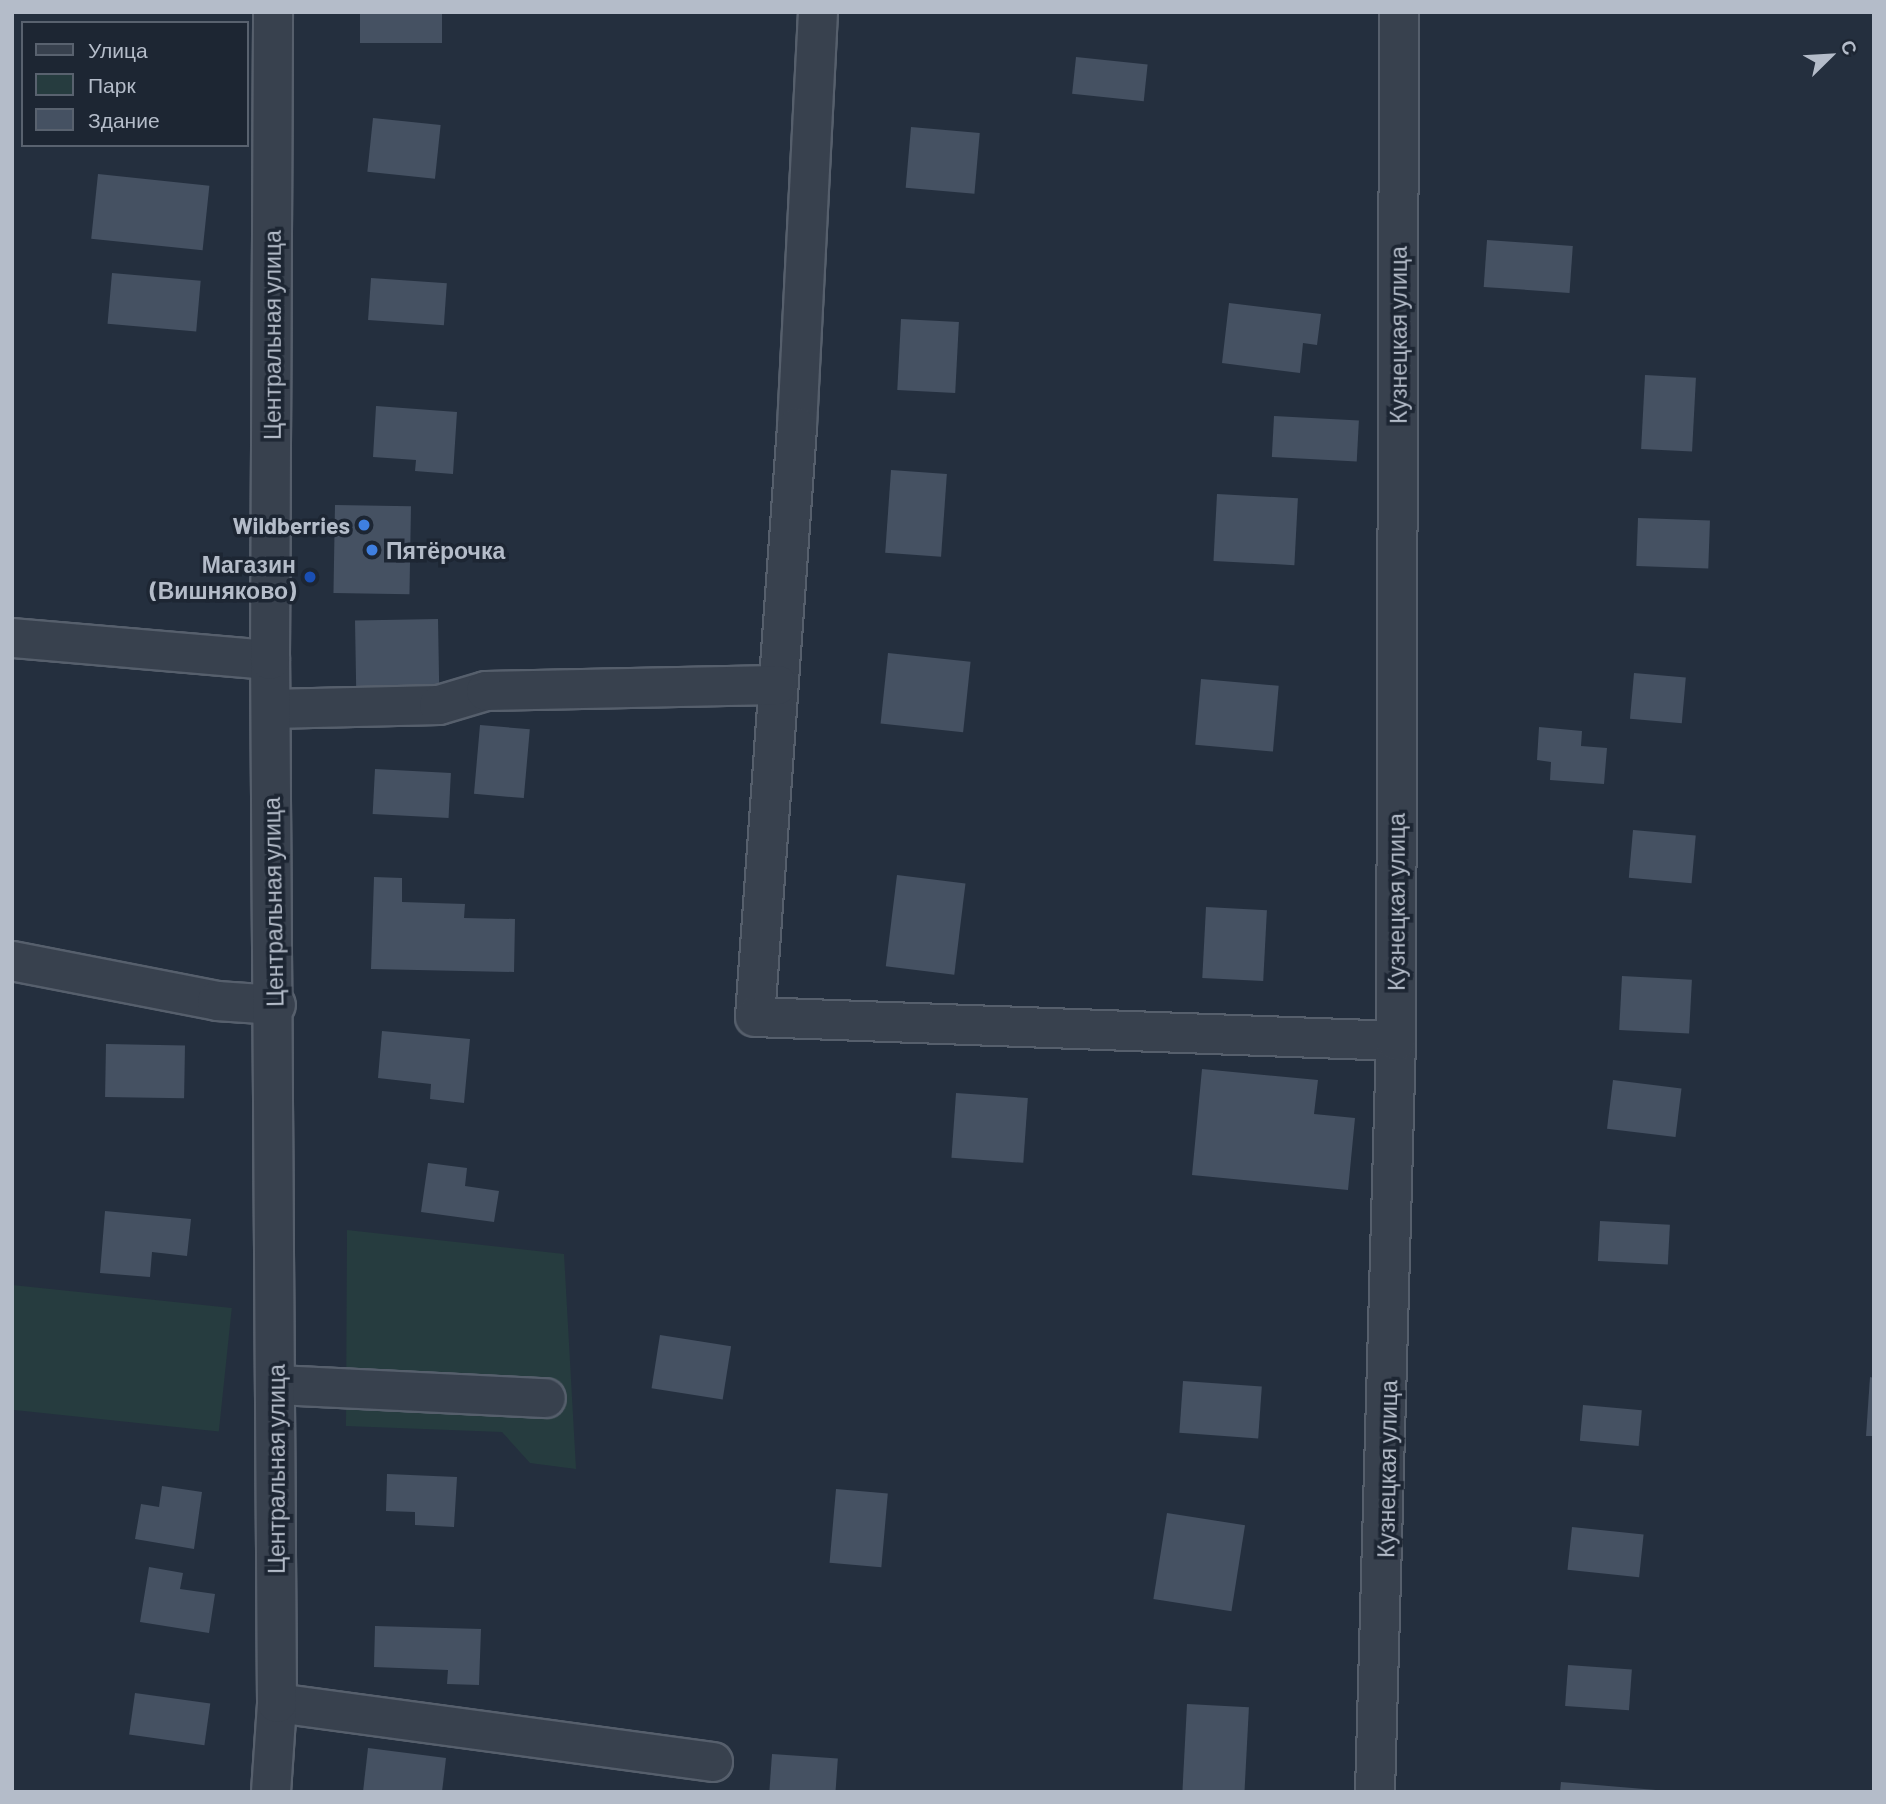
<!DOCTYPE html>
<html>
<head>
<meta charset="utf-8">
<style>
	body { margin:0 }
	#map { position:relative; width:1886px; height:1804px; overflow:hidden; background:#242f3e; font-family:Barlow,sans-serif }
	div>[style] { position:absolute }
	.green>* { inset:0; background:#263c3f; transform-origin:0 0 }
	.building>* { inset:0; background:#455162; transform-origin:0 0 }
	.roads { filter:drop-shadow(2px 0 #565f6c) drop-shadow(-2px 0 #565f6c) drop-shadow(0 2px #565f6c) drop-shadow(0 -2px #565f6c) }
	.minor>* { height:38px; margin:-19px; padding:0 19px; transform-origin:19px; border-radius:19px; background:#38414e }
	.dots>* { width:19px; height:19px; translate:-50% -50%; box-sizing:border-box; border:4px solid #1d2633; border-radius:50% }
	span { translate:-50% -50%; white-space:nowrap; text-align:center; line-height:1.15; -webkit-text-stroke:7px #1d2633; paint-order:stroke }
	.street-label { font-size:23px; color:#b4bcc9 }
	.poi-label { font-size:23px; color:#b4bcc9; font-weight:700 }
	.right { translate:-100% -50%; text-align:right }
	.left { translate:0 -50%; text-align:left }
	.frame { position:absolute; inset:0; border:14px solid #b4bcc9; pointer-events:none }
	.legend { position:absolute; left:21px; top:21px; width:228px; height:126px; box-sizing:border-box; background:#1d2633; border:2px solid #59626f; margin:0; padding:9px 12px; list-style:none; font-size:21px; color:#b4bcc9 }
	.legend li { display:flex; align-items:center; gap:14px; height:35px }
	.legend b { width:35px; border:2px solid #59626f }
	.north { position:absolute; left:1795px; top:21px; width:70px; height:70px; -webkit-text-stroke:5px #1d2633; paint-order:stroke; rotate:66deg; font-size:19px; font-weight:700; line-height:28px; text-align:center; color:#b4bcc9 }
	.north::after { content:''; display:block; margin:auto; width:24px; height:32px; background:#b4bcc9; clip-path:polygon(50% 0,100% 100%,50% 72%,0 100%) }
</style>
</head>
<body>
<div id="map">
	<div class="green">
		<div style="clip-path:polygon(347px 1230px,564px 1254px,576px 1469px,530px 1463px,502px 1432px,346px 1426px)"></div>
		<div style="left:12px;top:1285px;width:221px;height:124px;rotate:6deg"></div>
	</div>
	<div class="building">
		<div style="left:360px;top:12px;width:82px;height:31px"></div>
		<div style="left:1076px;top:57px;width:72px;height:37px;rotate:6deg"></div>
		<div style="left:373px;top:118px;width:68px;height:54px;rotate:6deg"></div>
		<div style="left:911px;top:127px;width:69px;height:61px;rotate:5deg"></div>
		<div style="left:98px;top:174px;width:112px;height:65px;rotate:6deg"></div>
		<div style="left:1487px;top:240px;width:86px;height:47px;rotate:4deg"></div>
		<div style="left:112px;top:273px;width:89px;height:51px;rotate:5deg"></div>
		<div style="left:371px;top:278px;width:76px;height:42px;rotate:4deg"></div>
		<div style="clip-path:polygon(1229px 303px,1321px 314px,1317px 345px,1303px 343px,1300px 373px,1222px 363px)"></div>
		<div style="left:901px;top:319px;width:58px;height:71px;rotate:3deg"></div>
		<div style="left:1645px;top:375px;width:51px;height:74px;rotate:3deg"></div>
		<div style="clip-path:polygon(376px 406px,457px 412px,453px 474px,415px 471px,416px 460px,373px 457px)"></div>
		<div style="left:1274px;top:416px;width:85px;height:41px;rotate:3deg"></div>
		<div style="left:891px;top:470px;width:56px;height:83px;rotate:4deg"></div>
		<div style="left:1217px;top:494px;width:81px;height:67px;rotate:3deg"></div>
		<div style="left:335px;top:505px;width:76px;height:88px;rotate:1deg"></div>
		<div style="left:1638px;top:518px;width:72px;height:48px;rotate:2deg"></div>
		<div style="left:438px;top:619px;width:66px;height:83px;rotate:89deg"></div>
		<div style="left:888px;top:653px;width:83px;height:71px;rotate:6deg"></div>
		<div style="left:1634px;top:673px;width:52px;height:46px;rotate:5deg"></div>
		<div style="left:1201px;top:679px;width:78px;height:66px;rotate:5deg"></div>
		<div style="left:480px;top:725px;width:50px;height:69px;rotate:5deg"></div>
		<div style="clip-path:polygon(1539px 727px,1582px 731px,1581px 746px,1607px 748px,1604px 784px,1550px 780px,1551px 762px,1537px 760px)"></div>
		<div style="left:375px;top:769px;width:76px;height:45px;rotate:3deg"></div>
		<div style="left:1633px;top:830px;width:63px;height:48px;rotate:5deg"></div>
		<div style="left:897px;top:875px;width:69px;height:92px;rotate:7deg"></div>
		<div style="clip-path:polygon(374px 877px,402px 878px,402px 902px,465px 904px,464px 918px,515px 919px,514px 972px,371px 969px)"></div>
		<div style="left:1206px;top:907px;width:61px;height:71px;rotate:3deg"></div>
		<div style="left:1622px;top:976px;width:70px;height:54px;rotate:3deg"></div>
		<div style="clip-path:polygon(382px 1031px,470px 1039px,464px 1103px,430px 1099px,431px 1084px,378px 1078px)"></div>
		<div style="left:106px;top:1044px;width:79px;height:53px;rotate:1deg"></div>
		<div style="clip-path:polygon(1202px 1069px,1318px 1080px,1314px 1114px,1355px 1118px,1348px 1190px,1192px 1175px)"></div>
		<div style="left:1613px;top:1080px;width:69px;height:49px;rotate:7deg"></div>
		<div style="left:956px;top:1093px;width:72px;height:65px;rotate:4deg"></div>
		<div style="clip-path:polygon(428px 1163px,467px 1168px,465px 1186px,499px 1191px,494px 1222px,421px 1212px)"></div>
		<div style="clip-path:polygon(105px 1211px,191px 1219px,187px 1256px,152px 1252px,150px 1277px,100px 1273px)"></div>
		<div style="left:1600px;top:1221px;width:70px;height:40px;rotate:3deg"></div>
		<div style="left:660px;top:1335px;width:72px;height:54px;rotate:9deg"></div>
		<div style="clip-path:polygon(1870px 1377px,1874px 1378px,1874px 1436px,1866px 1436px)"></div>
		<div style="left:1183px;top:1381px;width:79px;height:52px;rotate:4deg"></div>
		<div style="left:1583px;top:1405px;width:59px;height:36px;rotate:5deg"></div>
		<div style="clip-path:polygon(387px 1474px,457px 1477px,454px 1527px,415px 1525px,415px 1512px,386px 1511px)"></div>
		<div style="clip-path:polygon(162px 1486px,202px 1492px,194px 1549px,135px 1539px,141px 1504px,159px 1507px)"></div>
		<div style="left:836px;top:1489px;width:52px;height:74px;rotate:5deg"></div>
		<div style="left:1167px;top:1513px;width:79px;height:87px;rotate:9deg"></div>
		<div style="left:1572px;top:1527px;width:72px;height:43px;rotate:6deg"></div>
		<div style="clip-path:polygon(149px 1567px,183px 1573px,180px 1589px,215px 1594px,209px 1633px,140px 1622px)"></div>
		<div style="clip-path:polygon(375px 1626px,481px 1629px,479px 1685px,447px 1684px,448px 1670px,374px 1667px)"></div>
		<div style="left:1568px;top:1665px;width:64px;height:41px;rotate:4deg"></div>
		<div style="left:135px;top:1693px;width:76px;height:42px;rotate:8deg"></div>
		<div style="left:1187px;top:1704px;width:62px;height:88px;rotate:3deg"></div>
		<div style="clip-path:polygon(368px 1748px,446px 1758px,442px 1792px,363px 1792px)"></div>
		<div style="left:772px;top:1754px;width:66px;height:38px;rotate:4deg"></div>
		<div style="clip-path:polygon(1561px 1782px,1656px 1790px,1656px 1792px,1560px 1792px)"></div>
	</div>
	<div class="roads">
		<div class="minor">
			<div style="left:818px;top:12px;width:416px;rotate:92.9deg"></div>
			<div style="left:797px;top:427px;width:591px;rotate:94.07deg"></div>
			<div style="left:755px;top:1017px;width:641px;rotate:2.14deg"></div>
			<div style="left:12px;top:638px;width:259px;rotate:4.9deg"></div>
			<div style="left:271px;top:709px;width:168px;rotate:-1.4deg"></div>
			<div style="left:439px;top:705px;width:49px;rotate:-16.6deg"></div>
			<div style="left:486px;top:691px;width:292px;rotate:-1.2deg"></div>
			<div style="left:12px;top:961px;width:209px;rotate:11deg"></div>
			<div style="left:217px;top:1001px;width:59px;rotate:3.9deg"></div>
			<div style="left:276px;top:1385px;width:270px;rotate:2.8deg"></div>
			<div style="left:277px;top:1703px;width:440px;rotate:7.7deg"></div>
			<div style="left:271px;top:1792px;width:89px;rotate:-86.1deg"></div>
			<div style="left:277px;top:1703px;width:1043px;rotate:-90.38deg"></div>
			<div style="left:270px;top:660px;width:648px;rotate:-89.73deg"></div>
			<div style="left:1375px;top:1792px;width:751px;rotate:-88.4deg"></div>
			<div style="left:1396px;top:1041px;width:1029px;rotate:-89.83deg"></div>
		</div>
	</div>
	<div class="dots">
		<div style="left:364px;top:525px;background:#3f7fe0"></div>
		<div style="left:372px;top:550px;background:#3f7fe0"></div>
		<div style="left:310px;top:577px;background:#1a4fb4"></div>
	</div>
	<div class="street-label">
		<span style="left:272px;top:335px;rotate:-90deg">Центральная улица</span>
		<span style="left:1398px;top:335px;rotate:-90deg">Кузнецкая улица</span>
		<span style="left:273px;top:902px;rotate:-91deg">Центральная улица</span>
		<span style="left:1396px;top:902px;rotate:-90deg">Кузнецкая улица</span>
		<span style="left:276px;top:1469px;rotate:-90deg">Центральная улица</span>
		<span style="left:1387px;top:1469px;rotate:-89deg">Кузнецкая улица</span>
	</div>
	<div class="poi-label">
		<span class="right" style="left:350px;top:525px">Wildberries</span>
		<span class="left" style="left:386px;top:550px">Пятёрочка</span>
		<span class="right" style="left:296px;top:577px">Магазин<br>(Вишняково)</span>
	</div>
	<div class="frame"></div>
	<ul class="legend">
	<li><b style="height:9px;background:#38414e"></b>Улица</li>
	<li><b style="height:19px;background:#263c3f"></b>Парк</li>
	<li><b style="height:19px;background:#455162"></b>Здание</li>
	</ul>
	<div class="north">С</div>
</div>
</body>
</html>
